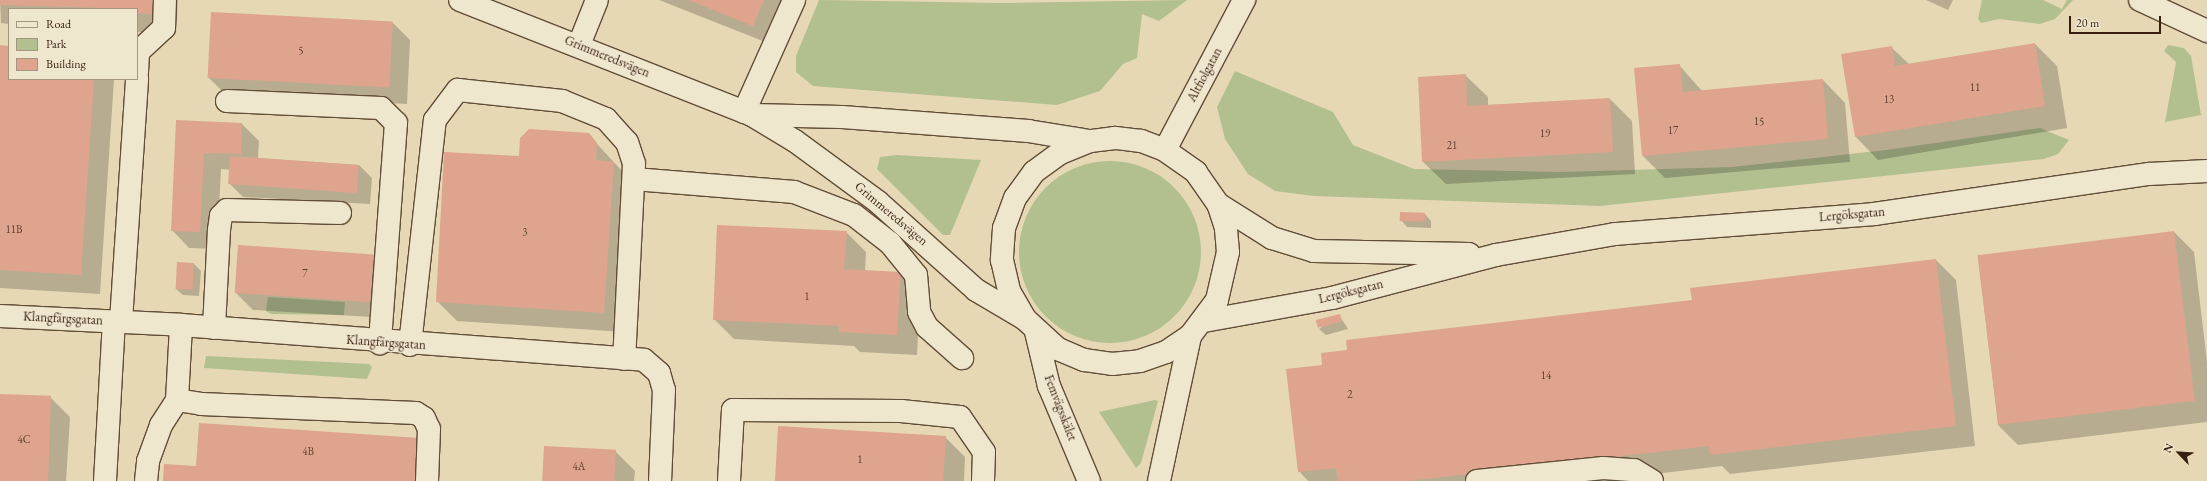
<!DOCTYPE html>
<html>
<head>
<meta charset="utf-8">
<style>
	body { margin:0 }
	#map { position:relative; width:2207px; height:481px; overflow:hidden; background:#e6d8b4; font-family:"EB Garamond",serif }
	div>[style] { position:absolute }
	.green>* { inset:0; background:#b2bf8f }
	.round { border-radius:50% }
	.shadow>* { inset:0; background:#0003 }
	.building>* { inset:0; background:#dea48e; transform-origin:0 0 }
	.roads { filter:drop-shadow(1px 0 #624d38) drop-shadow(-1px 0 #624d38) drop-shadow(0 1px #624d38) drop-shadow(0 -1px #624d38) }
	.minor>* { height:22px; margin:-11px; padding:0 11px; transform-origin:11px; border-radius:11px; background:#efe6ce }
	span { translate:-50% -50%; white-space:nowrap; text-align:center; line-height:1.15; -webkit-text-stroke:3px #efe6ce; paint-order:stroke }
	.number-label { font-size:11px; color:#60402f }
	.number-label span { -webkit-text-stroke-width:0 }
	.street-label { font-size:13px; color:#361f0f }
	.legend { position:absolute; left:8px; top:8px; width:130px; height:72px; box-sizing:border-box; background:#efe6ce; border:1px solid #a59682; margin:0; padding:5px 7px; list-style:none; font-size:12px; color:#361f0f }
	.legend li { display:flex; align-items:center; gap:8px; height:20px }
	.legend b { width:20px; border:1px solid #a59682 }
	.north { position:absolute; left:2159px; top:433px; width:40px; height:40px; -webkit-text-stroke:3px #efe6ce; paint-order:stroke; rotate:295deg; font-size:11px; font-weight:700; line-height:16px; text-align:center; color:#361f0f }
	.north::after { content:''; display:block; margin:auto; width:14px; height:18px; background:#361f0f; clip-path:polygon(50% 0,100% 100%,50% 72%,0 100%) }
	.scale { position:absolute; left:2069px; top:16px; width:92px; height:18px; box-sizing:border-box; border:2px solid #361f0f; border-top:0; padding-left:5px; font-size:12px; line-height:14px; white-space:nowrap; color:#361f0f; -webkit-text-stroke:3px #efe6ce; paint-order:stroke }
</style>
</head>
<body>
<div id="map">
	<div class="green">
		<div style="clip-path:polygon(819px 0,1000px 3px,1187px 0,1159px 21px,1142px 14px,1137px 58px,1123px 64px,1100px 91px,1057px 105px,813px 86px,796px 72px,796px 56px)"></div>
		<div style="clip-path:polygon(1982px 0,2043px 0,2062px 9px,2067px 0,2073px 0,2055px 19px,2040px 24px,1999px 19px,1981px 23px,1978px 19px)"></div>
		<div style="clip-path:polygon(2168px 45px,2184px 48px,2191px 56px,2201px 115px,2165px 122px,2176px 62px,2164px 51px)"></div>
		<div style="clip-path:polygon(1235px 71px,1333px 112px,1353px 145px,1414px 169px,1560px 172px,1732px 167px,1886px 150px,2040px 128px,2069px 140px,2058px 154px,2044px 159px,1600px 206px,1314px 196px,1275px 191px,1248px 174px,1225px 139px,1217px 107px)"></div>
		<div style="clip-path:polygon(897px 155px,981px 160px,950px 235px,943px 235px,877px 169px,880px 157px)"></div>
		<div class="round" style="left:1019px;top:161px;width:182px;height:182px"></div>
		<div style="clip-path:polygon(268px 297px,345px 302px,344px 315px,271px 314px,266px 311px)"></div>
		<div style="clip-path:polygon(206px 356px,369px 364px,372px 367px,367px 379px,204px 368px)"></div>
		<div style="clip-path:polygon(1155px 400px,1158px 401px,1141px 463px,1136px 468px,1099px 412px)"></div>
	</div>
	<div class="shadow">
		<div style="clip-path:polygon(0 0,178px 0,176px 34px,137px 32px,137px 9px,9px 9px,9px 24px,1px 23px)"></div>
		<div style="clip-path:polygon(659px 0,791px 0,773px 45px)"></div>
		<div style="clip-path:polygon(1926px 0,1953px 0,1948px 10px)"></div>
		<div style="clip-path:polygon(393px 23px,410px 40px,407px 104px,226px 95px,209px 78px)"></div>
		<div style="clip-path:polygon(2035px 44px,2057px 66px,2067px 128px,1878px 160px,1856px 137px,1843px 55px,1891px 47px,1909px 64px)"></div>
		<div style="clip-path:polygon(0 46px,9px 47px,9px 79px,114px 79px,100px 294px,0 288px)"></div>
		<div style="clip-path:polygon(1679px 65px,1702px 91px,1823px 80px,1845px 103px,1850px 162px,1665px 178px,1643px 156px)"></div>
		<div style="clip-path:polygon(1465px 75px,1488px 97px,1488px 105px,1610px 99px,1632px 121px,1635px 174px,1446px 184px,1423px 162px)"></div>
		<div style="clip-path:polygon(177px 121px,242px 124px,259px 141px,258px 158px,359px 165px,372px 178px,370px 204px,243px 197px,230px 184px,231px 170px,221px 169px,217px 249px,189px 248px,172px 230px)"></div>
		<div style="clip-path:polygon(588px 134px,633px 183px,624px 332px,457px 321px,437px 301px,520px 157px)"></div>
		<div style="clip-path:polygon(1425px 214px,1431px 221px,1431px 228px,1407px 227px,1401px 220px)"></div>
		<div style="clip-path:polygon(846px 232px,866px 252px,865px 271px,900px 273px,920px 293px,917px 355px,860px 352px,854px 346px,734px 339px,714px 319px)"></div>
		<div style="clip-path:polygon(2174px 232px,2194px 252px,2207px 362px,2207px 422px,2018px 445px,1998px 425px,1978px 256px)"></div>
		<div style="clip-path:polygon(374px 255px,391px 272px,388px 318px,253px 310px,236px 293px)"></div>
		<div style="clip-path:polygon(1936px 260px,1956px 280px,1975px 446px,1730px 474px,1722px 466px,1596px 481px,1308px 481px,1299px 471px,1323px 366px)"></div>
		<div style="clip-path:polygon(178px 263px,194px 264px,201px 271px,199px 296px,183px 295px,176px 289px)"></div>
		<div style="clip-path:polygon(1339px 315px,1348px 329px,1326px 335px,1319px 329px)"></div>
		<div style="clip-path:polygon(0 395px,50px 397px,70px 417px,66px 481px,0 481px)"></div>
		<div style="clip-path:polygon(945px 437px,965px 457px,964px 481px,776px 481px)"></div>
		<div style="clip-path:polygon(420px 439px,440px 459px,438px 481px,164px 481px,197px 467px)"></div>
		<div style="clip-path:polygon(615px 451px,635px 471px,634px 481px,543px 481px)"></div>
	</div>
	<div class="building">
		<div style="clip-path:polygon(0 0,157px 0,156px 15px,137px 13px,137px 9px,0 5px)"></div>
		<div style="clip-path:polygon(688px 0,764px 0,753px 26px)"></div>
		<div style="left:211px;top:12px;width:182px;height:66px;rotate:3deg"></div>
		<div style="clip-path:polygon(2035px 43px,2045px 106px,1855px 137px,1841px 54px,1892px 46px,1895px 66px)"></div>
		<div style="clip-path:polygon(0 45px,9px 46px,9px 79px,94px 79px,81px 275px,0 270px)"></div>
		<div style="clip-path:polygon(1680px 64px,1683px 92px,1823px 79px,1828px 139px,1642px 156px,1634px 68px)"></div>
		<div style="clip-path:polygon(1466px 74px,1467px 106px,1610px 98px,1613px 152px,1422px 162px,1418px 77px)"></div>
		<div style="clip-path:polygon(176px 120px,242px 123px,241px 154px,204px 153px,200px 232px,171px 231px)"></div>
		<div style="clip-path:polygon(529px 129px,589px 133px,597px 143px,596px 160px,614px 162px,604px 313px,436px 302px,444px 152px,519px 156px,520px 138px)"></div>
		<div style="left:230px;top:156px;width:129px;height:28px;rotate:4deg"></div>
		<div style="left:1400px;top:212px;width:25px;height:9px;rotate:2deg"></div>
		<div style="clip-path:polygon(717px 225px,847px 231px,844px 269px,901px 272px,897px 335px,839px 332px,839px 326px,713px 320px)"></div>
		<div style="left:2174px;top:231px;width:171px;height:198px;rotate:83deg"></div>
		<div style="left:238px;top:245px;width:136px;height:48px;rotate:4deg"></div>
		<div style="clip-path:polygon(1936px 259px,1956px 426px,1710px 455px,1709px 446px,1408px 481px,1338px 481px,1336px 468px,1298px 472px,1286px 369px,1322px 365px,1321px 353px,1347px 350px,1346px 340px,1692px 300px,1690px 288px)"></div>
		<div style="left:177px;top:262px;width:17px;height:27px;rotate:3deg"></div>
		<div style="left:1340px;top:314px;width:8px;height:25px;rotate:76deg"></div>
		<div style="left:0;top:394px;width:51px;height:87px;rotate:2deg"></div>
		<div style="clip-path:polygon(199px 423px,420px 438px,417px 481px,163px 481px,164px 464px,196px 466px)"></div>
		<div style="clip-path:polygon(778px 426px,946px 436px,943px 481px,775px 481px)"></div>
		<div style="left:544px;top:446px;width:72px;height:35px;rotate:3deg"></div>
	</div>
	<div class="roads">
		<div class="minor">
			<div style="left:460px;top:0;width:314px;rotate:21.5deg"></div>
			<div style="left:752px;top:115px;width:50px;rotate:31.2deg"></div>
			<div style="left:795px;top:141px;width:103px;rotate:36.3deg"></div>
			<div style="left:878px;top:202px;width:132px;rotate:41.9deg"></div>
			<div style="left:976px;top:290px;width:57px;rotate:30.6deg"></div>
			<div style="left:1025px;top:319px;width:45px;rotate:42.3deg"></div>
			<div style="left:1058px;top:349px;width:28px;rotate:23deg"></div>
			<div style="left:1084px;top:360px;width:28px;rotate:8deg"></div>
			<div style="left:1112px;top:364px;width:28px;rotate:-6deg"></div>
			<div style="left:1140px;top:361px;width:28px;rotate:-19deg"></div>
			<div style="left:1166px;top:352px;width:29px;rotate:-34deg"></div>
			<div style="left:1190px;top:336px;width:45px;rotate:-53.1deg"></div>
			<div style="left:1217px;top:300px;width:49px;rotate:-77.1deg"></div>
			<div style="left:1228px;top:252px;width:24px;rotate:-95deg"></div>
			<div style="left:1226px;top:228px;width:25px;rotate:-108deg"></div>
			<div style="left:1218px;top:204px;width:39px;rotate:-125deg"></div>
			<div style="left:1196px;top:172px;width:38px;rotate:-145deg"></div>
			<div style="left:1165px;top:150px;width:26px;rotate:-159deg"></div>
			<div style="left:1141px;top:141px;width:26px;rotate:-173deg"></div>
			<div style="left:1115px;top:138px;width:25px;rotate:173deg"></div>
			<div style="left:1090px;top:141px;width:32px;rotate:158deg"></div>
			<div style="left:1060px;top:153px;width:32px;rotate:144deg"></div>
			<div style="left:1034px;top:172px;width:32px;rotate:126deg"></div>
			<div style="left:1015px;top:198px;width:32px;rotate:110deg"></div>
			<div style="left:1004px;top:228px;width:32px;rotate:94deg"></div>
			<div style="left:1002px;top:260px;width:32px;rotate:77deg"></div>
			<div style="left:1009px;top:291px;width:32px;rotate:60deg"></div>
			<div style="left:2140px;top:0;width:74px;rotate:24.8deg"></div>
			<div style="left:579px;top:45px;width:48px;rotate:-68.2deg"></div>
			<div style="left:137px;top:72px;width:20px;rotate:-87deg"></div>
			<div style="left:138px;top:52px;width:35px;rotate:-43deg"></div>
			<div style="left:164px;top:28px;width:28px;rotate:-88deg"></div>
			<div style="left:227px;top:101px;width:154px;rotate:2.6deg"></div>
			<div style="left:381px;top:108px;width:21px;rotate:45deg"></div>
			<div style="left:396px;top:123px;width:221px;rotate:94.2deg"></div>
			<div style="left:744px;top:112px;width:123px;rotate:-65.9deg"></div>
			<div style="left:752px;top:115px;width:90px;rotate:1.3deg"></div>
			<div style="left:842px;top:117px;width:187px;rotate:4.3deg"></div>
			<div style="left:1028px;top:131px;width:62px;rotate:9.3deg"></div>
			<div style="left:1165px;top:150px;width:170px;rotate:-62.2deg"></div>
			<div style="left:634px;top:179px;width:161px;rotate:4.6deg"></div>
			<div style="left:794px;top:192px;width:64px;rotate:21deg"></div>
			<div style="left:854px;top:215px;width:46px;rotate:37.9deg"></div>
			<div style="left:890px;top:243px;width:41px;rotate:50.9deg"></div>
			<div style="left:916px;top:275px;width:37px;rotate:85deg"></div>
			<div style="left:919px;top:312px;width:17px;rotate:62deg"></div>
			<div style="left:927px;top:327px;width:47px;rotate:41.5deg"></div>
			<div style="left:1218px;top:204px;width:64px;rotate:32.2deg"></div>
			<div style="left:1272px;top:238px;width:44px;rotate:17.2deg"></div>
			<div style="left:1314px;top:251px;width:155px;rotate:1.1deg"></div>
			<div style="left:0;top:316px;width:181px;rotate:2.8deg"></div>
			<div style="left:181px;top:325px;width:464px;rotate:4.3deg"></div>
			<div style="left:644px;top:360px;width:20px;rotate:41deg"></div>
			<div style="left:659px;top:373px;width:18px;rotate:74deg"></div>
			<div style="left:664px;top:390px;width:91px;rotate:92.5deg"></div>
			<div style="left:121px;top:321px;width:243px;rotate:-86.2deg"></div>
			<div style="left:1204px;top:321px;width:130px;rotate:-10.2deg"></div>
			<div style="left:1332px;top:298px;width:170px;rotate:-14.7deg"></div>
			<div style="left:1496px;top:255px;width:121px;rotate:-10deg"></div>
			<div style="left:1615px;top:234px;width:260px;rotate:-4.4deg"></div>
			<div style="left:1874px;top:214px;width:278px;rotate:-8.3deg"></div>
			<div style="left:2149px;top:174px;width:58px;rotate:-3deg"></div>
			<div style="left:214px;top:328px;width:98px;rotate:-87.1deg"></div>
			<div style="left:219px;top:230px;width:14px;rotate:-82deg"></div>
			<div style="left:221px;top:216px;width:8px;rotate:-45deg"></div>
			<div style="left:227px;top:210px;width:113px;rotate:1.5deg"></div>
			<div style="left:1036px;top:332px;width:56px;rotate:76.5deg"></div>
			<div style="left:1049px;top:386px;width:103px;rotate:67.2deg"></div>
			<div style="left:410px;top:345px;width:226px;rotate:-83.7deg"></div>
			<div style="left:435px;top:120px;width:38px;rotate:-53deg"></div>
			<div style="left:458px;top:90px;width:105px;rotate:6deg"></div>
			<div style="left:562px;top:101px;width:48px;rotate:22.2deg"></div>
			<div style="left:606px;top:119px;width:31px;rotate:48deg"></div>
			<div style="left:627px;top:142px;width:23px;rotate:72deg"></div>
			<div style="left:634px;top:164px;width:195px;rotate:92.9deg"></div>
			<div style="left:177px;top:400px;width:24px;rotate:9deg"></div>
			<div style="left:201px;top:404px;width:215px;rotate:2.4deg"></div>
			<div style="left:416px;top:413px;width:9px;rotate:32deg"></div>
			<div style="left:424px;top:418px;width:12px;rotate:66deg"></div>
			<div style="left:429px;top:429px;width:52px;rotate:92.2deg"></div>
			<div style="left:105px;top:481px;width:160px;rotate:-86.8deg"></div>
			<div style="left:146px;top:481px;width:20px;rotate:-84deg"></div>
			<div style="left:148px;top:461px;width:38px;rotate:-70deg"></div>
			<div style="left:161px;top:425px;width:30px;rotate:-57deg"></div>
			<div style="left:177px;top:400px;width:75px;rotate:-86.9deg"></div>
			<div style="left:729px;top:481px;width:71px;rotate:-86.8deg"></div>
			<div style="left:733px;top:410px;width:168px;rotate:0.3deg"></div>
			<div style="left:901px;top:411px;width:59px;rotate:5.8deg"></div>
			<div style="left:960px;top:417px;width:42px;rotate:55.6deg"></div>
			<div style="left:984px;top:452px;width:29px;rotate:92deg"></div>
			<div style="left:1159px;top:481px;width:148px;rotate:-77.9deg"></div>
			<div style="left:1477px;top:481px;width:127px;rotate:-5.9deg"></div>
			<div style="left:1603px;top:468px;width:31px;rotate:4deg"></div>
			<div style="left:1634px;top:470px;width:21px;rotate:31deg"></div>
		</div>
	</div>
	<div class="number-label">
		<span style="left:301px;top:50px">5</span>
		<span style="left:1975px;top:87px">11</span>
		<span style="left:1889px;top:99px">13</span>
		<span style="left:1759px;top:121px">15</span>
		<span style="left:1673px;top:130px">17</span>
		<span style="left:1545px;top:133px">19</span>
		<span style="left:1452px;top:145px">21</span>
		<span style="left:14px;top:229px">11B</span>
		<span style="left:525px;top:232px">3</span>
		<span style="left:305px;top:273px">7</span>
		<span style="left:807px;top:296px">1</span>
		<span style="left:1546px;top:375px">14</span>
		<span style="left:1350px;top:394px">2</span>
		<span style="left:24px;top:439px">4C</span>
		<span style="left:308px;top:451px">4B</span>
		<span style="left:860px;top:459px">1</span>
		<span style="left:579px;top:466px">4A</span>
	</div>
	<div class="street-label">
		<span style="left:607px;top:57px;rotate:22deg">Grimmeredsvägen</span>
		<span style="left:1205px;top:75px;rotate:-62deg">Altfiolgatan</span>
		<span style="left:891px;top:214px;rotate:40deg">Grimmeredsvägen</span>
		<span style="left:1852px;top:215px;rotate:-5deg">Lergöksgatan</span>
		<span style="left:1351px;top:292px;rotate:-14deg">Lergöksgatan</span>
		<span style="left:63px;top:319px;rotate:3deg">Klangfärgsgatan</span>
		<span style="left:386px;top:343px;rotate:4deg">Klangfärgsgatan</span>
		<span style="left:1060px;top:408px;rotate:69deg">Femvägsskälet</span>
	</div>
	<ul class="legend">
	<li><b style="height:5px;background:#efe6ce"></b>Road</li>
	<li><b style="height:11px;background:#b2bf8f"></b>Park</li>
	<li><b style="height:11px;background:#dea48e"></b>Building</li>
	</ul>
	<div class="north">N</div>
	<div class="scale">20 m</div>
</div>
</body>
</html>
